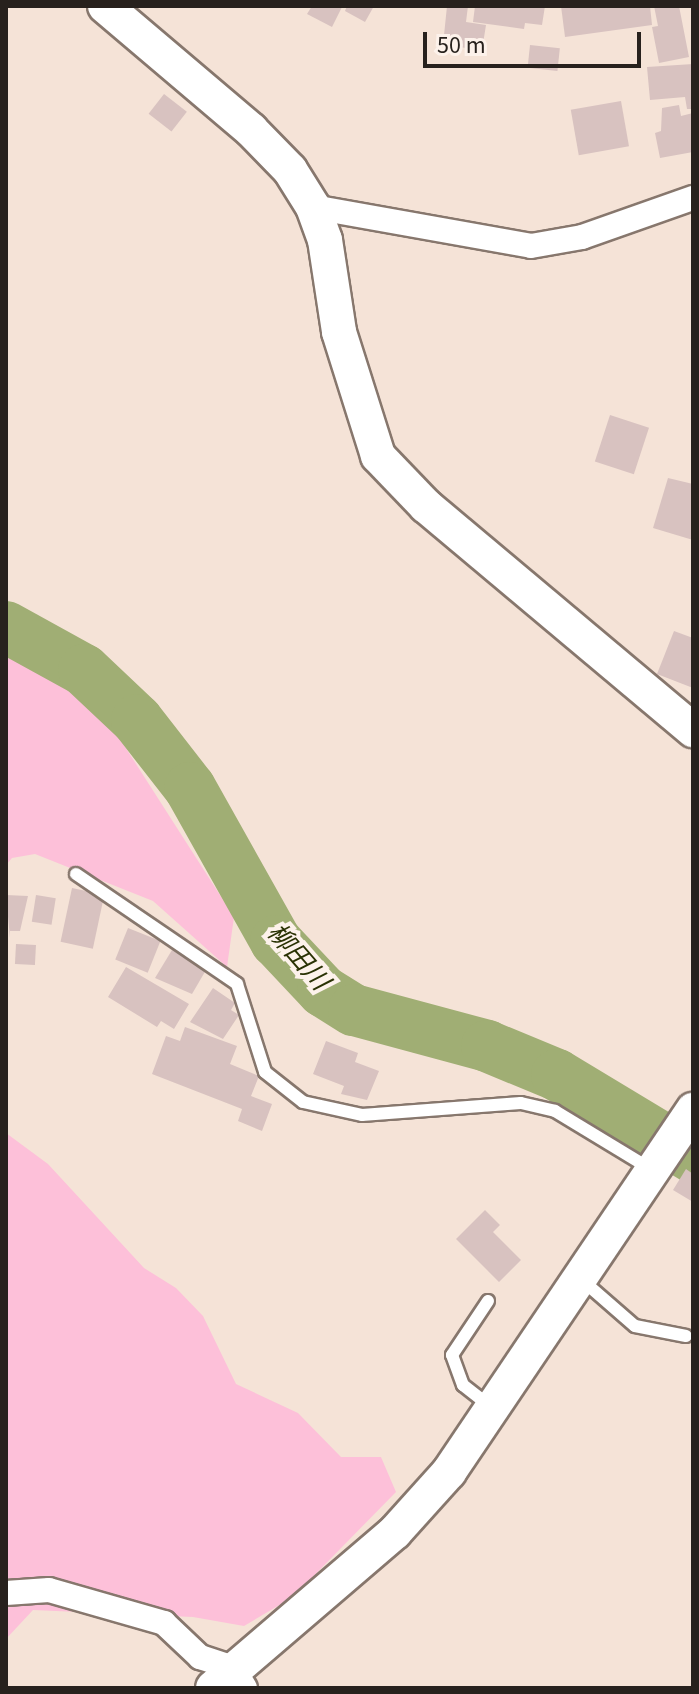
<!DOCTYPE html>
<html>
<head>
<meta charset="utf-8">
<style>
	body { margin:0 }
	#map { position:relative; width:699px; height:1694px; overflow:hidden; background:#f5e3d7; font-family:"Source Sans 3","Noto Sans JP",sans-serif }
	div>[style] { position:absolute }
	.green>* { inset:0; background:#fdc0d9 }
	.river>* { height:52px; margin:-26px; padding:0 26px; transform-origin:26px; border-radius:26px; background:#a0ae74 }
	.building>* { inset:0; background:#d8c2c0; transform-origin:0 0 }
	.roads { filter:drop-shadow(2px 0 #87776d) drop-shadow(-2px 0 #87776d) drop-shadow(0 2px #87776d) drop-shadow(0 -2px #87776d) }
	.lane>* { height:12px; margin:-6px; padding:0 6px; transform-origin:6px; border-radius:6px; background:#fff }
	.street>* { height:24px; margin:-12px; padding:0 12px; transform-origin:12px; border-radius:12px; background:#fff }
	.secondary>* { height:34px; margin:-17px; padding:0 17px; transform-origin:17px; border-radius:17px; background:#fff }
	span { translate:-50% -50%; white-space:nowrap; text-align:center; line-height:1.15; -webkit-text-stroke:8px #fdf2eb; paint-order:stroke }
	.water-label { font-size:26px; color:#2a3204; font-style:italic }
	.frame { position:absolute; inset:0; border:8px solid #27211d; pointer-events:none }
	.scale { position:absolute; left:423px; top:32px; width:218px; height:36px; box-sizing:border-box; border:4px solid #27211d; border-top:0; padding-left:10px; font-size:24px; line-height:28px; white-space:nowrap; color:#27211d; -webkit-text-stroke:6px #fdf2eb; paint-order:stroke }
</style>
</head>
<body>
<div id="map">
	<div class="green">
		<div style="clip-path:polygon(6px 639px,113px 728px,234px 917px,227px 967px,153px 901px,35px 854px,12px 858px,6px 865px)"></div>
		<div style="clip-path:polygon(6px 1133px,48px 1164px,144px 1268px,176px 1288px,203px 1316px,236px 1384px,298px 1413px,341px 1457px,381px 1457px,396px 1492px,293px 1597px,244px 1626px,193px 1617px,33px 1610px,6px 1639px)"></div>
	</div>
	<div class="river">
		<div style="left:6px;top:627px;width:89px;rotate:28.9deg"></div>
		<div style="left:84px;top:670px;width:73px;rotate:43.3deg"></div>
		<div style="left:137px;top:720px;width:86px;rotate:52.1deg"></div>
		<div style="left:190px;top:788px;width:176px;rotate:60.7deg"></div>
		<div style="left:276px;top:941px;width:69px;rotate:46.8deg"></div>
		<div style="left:323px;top:991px;width:36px;rotate:32deg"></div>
		<div style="left:354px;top:1010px;width:138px;rotate:15.1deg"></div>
		<div style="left:487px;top:1046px;width:76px;rotate:22.5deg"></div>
		<div style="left:557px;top:1075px;width:159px;rotate:31.1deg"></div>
	</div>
	<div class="building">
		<div style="clip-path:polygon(312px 6px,340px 6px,342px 7px,332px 27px,307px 14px)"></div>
		<div style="clip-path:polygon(347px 6px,374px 6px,365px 22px,345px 11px)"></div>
		<div style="clip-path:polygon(447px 6px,468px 6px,466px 22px,486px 25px,482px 50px,443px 45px)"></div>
		<div style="clip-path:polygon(475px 6px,545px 6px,542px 25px,525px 23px,524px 29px,473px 22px)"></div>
		<div style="clip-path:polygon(561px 6px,650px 6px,652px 25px,565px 37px)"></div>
		<div style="clip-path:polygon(654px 6px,679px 6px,689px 57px,659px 63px,652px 27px,658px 26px)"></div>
		<div style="left:530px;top:45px;width:30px;height:23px;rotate:6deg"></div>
		<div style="clip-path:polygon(693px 64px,693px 109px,687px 109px,685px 97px,650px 100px,647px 67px)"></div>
		<div style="left:164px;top:94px;width:29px;height:25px;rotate:38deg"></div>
		<div style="left:621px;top:101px;width:46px;height:51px;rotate:80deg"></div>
		<div style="clip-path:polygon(679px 105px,681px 116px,693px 113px,693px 152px,660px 158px,655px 133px,661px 131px,662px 108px)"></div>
		<div style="left:610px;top:415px;width:41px;height:49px;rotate:18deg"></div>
		<div style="clip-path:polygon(668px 478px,693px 484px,693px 540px,653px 528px)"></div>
		<div style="clip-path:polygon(674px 631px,693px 638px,693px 688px,657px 674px)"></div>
		<div style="left:72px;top:888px;width:33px;height:55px;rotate:12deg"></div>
		<div style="clip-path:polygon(6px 895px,28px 896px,20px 931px,10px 931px,10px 938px)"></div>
		<div style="left:36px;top:895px;width:20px;height:27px;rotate:9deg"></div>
		<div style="left:128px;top:928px;width:35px;height:34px;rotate:22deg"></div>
		<div style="left:16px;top:944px;width:20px;height:20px;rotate:3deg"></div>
		<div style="clip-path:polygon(172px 950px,206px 970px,192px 994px,155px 978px)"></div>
		<div style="clip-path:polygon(126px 967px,189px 1004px,174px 1029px,161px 1021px,157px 1027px,108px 997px)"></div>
		<div style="clip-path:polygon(213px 988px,235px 1003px,231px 1010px,239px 1015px,223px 1039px,190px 1022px)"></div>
		<div style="clip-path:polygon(185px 1027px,237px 1046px,230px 1064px,259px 1076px,251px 1096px,272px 1104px,262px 1131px,238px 1121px,242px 1109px,152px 1074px,166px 1036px,180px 1041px)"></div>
		<div style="clip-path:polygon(326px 1041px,358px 1053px,355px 1062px,379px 1071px,367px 1100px,341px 1094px,344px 1086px,313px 1074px)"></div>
		<div style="clip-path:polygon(686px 1169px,693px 1174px,693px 1202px,673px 1190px)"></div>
		<div style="clip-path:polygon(485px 1210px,500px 1225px,493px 1232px,521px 1260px,499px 1282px,456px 1239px)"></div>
	</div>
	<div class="roads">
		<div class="lane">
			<div style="left:76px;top:874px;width:195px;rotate:34.3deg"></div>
			<div style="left:237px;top:984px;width:92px;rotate:72.3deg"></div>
			<div style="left:265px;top:1072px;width:48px;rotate:38.3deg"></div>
			<div style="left:303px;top:1102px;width:60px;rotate:12.4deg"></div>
			<div style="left:362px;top:1115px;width:159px;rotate:-4.3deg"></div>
			<div style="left:521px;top:1103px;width:35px;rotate:13deg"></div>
			<div style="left:555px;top:1111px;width:110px;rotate:31.2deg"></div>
			<div style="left:582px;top:1280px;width:70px;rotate:41deg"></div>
			<div style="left:635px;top:1326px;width:52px;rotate:11.1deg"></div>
			<div style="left:488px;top:1301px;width:65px;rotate:123.7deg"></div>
			<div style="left:452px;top:1355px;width:32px;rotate:70deg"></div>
			<div style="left:463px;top:1385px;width:34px;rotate:38deg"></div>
		</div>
		<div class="street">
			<div style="left:313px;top:207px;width:221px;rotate:10.1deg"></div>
			<div style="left:531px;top:246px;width:52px;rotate:-10deg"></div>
			<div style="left:582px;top:237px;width:118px;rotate:-19.4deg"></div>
			<div style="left:6px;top:1593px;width:43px;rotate:-4deg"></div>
			<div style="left:49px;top:1590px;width:120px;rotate:16deg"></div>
			<div style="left:164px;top:1623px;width:50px;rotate:43.4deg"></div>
			<div style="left:200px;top:1657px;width:35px;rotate:18deg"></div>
			<div style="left:233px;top:1668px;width:23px;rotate:59deg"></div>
		</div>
		<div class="secondary">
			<div style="left:105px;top:6px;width:192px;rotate:40.3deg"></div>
			<div style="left:251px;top:130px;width:56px;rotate:45.7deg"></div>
			<div style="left:290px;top:170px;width:44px;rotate:58.1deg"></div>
			<div style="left:313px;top:207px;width:35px;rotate:70deg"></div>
			<div style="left:325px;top:240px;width:93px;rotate:81.3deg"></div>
			<div style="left:339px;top:332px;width:130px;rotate:72.5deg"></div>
			<div style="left:378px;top:456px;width:69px;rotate:46.2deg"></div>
			<div style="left:426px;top:506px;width:349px;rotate:40deg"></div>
			<div style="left:213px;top:1688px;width:240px;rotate:-40.6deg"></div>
			<div style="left:395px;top:1532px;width:81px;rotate:-48deg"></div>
			<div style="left:449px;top:1472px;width:437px;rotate:-56deg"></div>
		</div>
	</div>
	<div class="water-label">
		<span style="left:298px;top:957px;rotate:49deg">柳田川</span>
	</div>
	<div class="frame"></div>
	<div class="scale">50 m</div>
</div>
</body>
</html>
